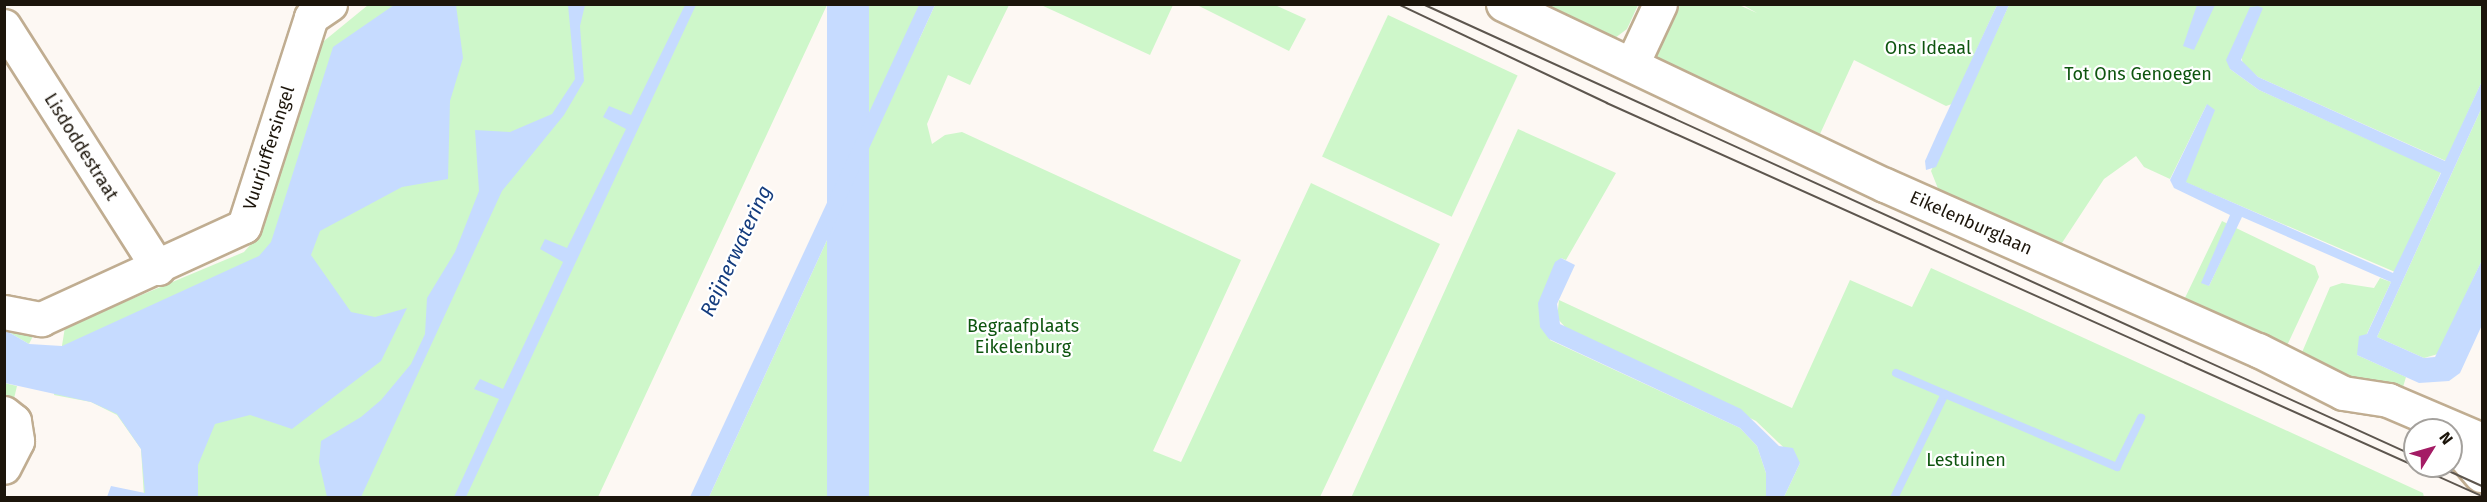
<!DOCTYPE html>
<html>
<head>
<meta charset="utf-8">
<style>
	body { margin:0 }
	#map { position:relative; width:2487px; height:502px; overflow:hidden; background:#fdf8f3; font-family:"Fira Sans",sans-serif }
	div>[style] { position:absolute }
	.green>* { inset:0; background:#cef7ca; transform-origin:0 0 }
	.water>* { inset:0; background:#c6dbff; transform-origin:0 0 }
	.stream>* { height:8px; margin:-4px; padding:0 4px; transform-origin:4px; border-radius:4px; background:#c6dbff }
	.roads { filter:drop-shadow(2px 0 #c0ad91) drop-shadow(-2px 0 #c0ad91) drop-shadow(0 2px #c0ad91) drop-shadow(0 -2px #c0ad91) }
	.minor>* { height:33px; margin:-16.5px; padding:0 16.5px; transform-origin:16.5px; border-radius:16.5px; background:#fff }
	.tram>* { height:1.5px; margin:-0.75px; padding:0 0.75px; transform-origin:0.75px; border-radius:0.75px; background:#5d564e }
	span { translate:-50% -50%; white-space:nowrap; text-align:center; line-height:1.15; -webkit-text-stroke:4.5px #fff; paint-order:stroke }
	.park-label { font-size:18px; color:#0e550f }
	.street-label { font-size:18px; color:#1c150b }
	.water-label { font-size:20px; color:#143c7e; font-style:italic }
	.frame { position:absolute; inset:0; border:6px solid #1c150b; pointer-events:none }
	.north { position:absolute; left:2403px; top:418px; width:60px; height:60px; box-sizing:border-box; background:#fff; border:2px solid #a4a19d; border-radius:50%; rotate:53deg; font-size:16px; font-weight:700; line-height:24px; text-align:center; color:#1c150b }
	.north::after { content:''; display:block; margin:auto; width:21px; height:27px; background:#a41c65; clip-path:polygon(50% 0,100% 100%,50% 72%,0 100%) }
</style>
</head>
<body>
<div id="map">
	<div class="green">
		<div style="clip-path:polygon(368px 5px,827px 5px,598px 497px,144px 497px,141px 449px,117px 415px,91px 402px,54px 395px,65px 327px,244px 252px,257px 237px,313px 50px)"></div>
		<div style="left:869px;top:5px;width:50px;height:544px"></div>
		<div style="clip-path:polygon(935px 5px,1009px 5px,970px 85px,948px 75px,927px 124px,932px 144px,945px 135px,962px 132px,1241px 260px,1153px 451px,1181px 462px,1311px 183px,1440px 244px,1320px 497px,709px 497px)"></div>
		<div style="clip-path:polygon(1041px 5px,1173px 4px,1173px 5px,1150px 55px)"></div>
		<div style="clip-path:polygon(1197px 5px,1275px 5px,1306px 19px,1289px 51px)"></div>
		<div style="clip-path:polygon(1530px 5px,1638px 5px,1627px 29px,1611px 41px)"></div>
		<div style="clip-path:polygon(1668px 5px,1739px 5px,1757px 13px,1743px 5px,1997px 5px,1952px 104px,1946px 106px,1854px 60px,1820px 134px,1652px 59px)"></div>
		<div style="clip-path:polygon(2009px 5px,2482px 5px,2482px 81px,2446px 161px,2258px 77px,2243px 64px,2241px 56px,2230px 69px,2259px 90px,2441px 172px,2395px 272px,2185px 182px,2207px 104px,2170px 179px,2144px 167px,2136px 156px,2104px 179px,2060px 246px,1941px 196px,1931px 171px)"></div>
		<div style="left:1388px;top:15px;width:143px;height:156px;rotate:25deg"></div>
		<div style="clip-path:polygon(2482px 107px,2482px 260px,2438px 354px,2424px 358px,2377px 337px)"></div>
		<div style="clip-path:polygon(1518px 129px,1616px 173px,1566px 260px,1561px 258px,1550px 340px,1740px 428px,1757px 446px,1766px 473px,1766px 497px,1351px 498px)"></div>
		<div style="clip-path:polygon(2222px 221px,2228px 224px,2202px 282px,2209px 286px,2236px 228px,2315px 266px,2319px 277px,2285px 350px,2183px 302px)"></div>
		<div style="clip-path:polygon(1931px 268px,2423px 493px,2424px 497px,1784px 497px,1800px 463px,1756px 421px,1566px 328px,1557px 318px,1559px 300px,1792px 408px,1850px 280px,1912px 307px)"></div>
		<div style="clip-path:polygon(2380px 278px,2391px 282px,2357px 355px,2406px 377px,2401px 394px,2359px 384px,2300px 357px,2330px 287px,2342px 283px,2374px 288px)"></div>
		<div style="clip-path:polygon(4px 322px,34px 334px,29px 344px,5px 330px)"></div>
		<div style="clip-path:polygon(4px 383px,17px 386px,12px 407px,5px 401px)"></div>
	</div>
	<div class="water">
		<div style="clip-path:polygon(394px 5px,456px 5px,463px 58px,450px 101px,448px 179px,402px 187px,320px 231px,311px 255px,351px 312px,375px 317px,407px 308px,381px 361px,292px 429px,250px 415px,215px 424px,198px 465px,198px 497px,107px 497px,111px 486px,145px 493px,141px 449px,117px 414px,91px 402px,5px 383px,5px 330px,29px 344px,62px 346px,259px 256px,271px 242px,333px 47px)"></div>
		<div style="clip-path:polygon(568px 5px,585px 5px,580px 26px,584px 81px,564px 115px,502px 191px,361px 497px,327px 497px,319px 462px,321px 441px,361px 417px,381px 400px,411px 364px,425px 334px,427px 298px,455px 252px,479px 191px,475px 130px,510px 132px,552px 114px,575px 79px)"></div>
		<div style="clip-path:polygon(685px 5px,696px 5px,466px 497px,454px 497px,499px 399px,474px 389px,480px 379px,503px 389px,563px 262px,540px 249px,545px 239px,567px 248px,626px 129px,603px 117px,609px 106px,631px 115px)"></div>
		<div style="left:827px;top:5px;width:42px;height:543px"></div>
		<div style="clip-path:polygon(919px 5px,935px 5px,709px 497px,690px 497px)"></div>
		<div style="clip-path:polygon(1997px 5px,2009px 5px,1936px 167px,1926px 170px,1925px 161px,1938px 132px)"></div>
		<div style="clip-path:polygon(2197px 5px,2215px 5px,2194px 50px,2183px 46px)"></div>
		<div style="clip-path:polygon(2258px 6px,2263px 8px,2241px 60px,2258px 77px,2445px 161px,2482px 81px,2482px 107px,2377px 337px,2424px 358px,2435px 357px,2482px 260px,2482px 325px,2460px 373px,2449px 381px,2419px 383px,2357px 355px,2359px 336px,2367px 334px,2391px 282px,2242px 217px,2209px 286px,2201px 283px,2230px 215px,2174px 188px,2170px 180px,2207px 104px,2215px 110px,2186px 182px,2393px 273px,2441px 173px,2259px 90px,2230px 69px,2226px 60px,2250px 7px)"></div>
		<div style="clip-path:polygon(1561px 258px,1575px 265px,1557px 304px,1560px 324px,1741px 409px,1779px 446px,1793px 448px,1800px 463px,1784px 497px,1766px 497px,1766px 473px,1757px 446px,1740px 428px,1549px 339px,1540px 327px,1538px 303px,1555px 262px)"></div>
	</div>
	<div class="stream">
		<div style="left:1896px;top:373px;width:53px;rotate:23.2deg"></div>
		<div style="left:1894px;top:498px;width:116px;rotate:-63.9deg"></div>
		<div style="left:1945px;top:394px;width:187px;rotate:23deg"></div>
		<div style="left:2117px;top:467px;width:55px;rotate:-63.9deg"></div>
	</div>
	<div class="roads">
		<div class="minor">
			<div style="left:1503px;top:4px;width:423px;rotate:25.4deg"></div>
			<div style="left:1885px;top:185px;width:408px;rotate:23.9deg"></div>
			<div style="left:2258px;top:350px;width:95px;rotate:26.8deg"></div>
			<div style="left:2343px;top:393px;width:46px;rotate:8.8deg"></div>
			<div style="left:2388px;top:400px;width:102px;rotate:23.1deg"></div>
			<div style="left:4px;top:26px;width:287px;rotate:57.5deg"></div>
			<div style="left:1632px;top:64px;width:66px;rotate:-65deg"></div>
			<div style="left:4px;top:312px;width:38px;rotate:11deg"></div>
			<div style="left:41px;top:319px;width:223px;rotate:-24.6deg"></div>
			<div style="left:244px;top:226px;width:219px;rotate:-72.2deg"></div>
			<div style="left:311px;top:17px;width:23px;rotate:-34deg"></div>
			<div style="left:4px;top:413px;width:13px;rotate:39deg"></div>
			<div style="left:14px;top:421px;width:20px;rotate:81deg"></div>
			<div style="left:17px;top:441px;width:29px;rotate:117deg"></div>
			<div style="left:2451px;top:440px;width:46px;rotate:49.4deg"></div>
		</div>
	</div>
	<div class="tram">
		<div style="left:1398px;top:4px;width:231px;rotate:25.3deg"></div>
		<div style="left:1607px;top:103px;width:959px;rotate:24.19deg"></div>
		<div style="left:1423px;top:4px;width:1090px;rotate:24.5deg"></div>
		<div style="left:2438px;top:466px;width:48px;rotate:24.4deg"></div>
	</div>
	<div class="park-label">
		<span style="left:1928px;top:48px">Ons Ideaal</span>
		<span style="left:2138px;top:74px">Tot Ons Genoegen</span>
		<span style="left:1023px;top:337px">Begraafplaats<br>Eikelenburg</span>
		<span style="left:1966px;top:460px">Lestuinen</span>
	</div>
	<div class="street-label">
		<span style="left:81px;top:147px;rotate:58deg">Lisdoddestraat</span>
		<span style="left:269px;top:148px;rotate:-72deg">Vuurjuffersingel</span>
		<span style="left:1971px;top:223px;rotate:24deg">Eikelenburglaan</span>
	</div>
	<div class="water-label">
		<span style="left:736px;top:251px;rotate:-65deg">Reijnerwatering</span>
	</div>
	<div class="frame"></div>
	<div class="north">N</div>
</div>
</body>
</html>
